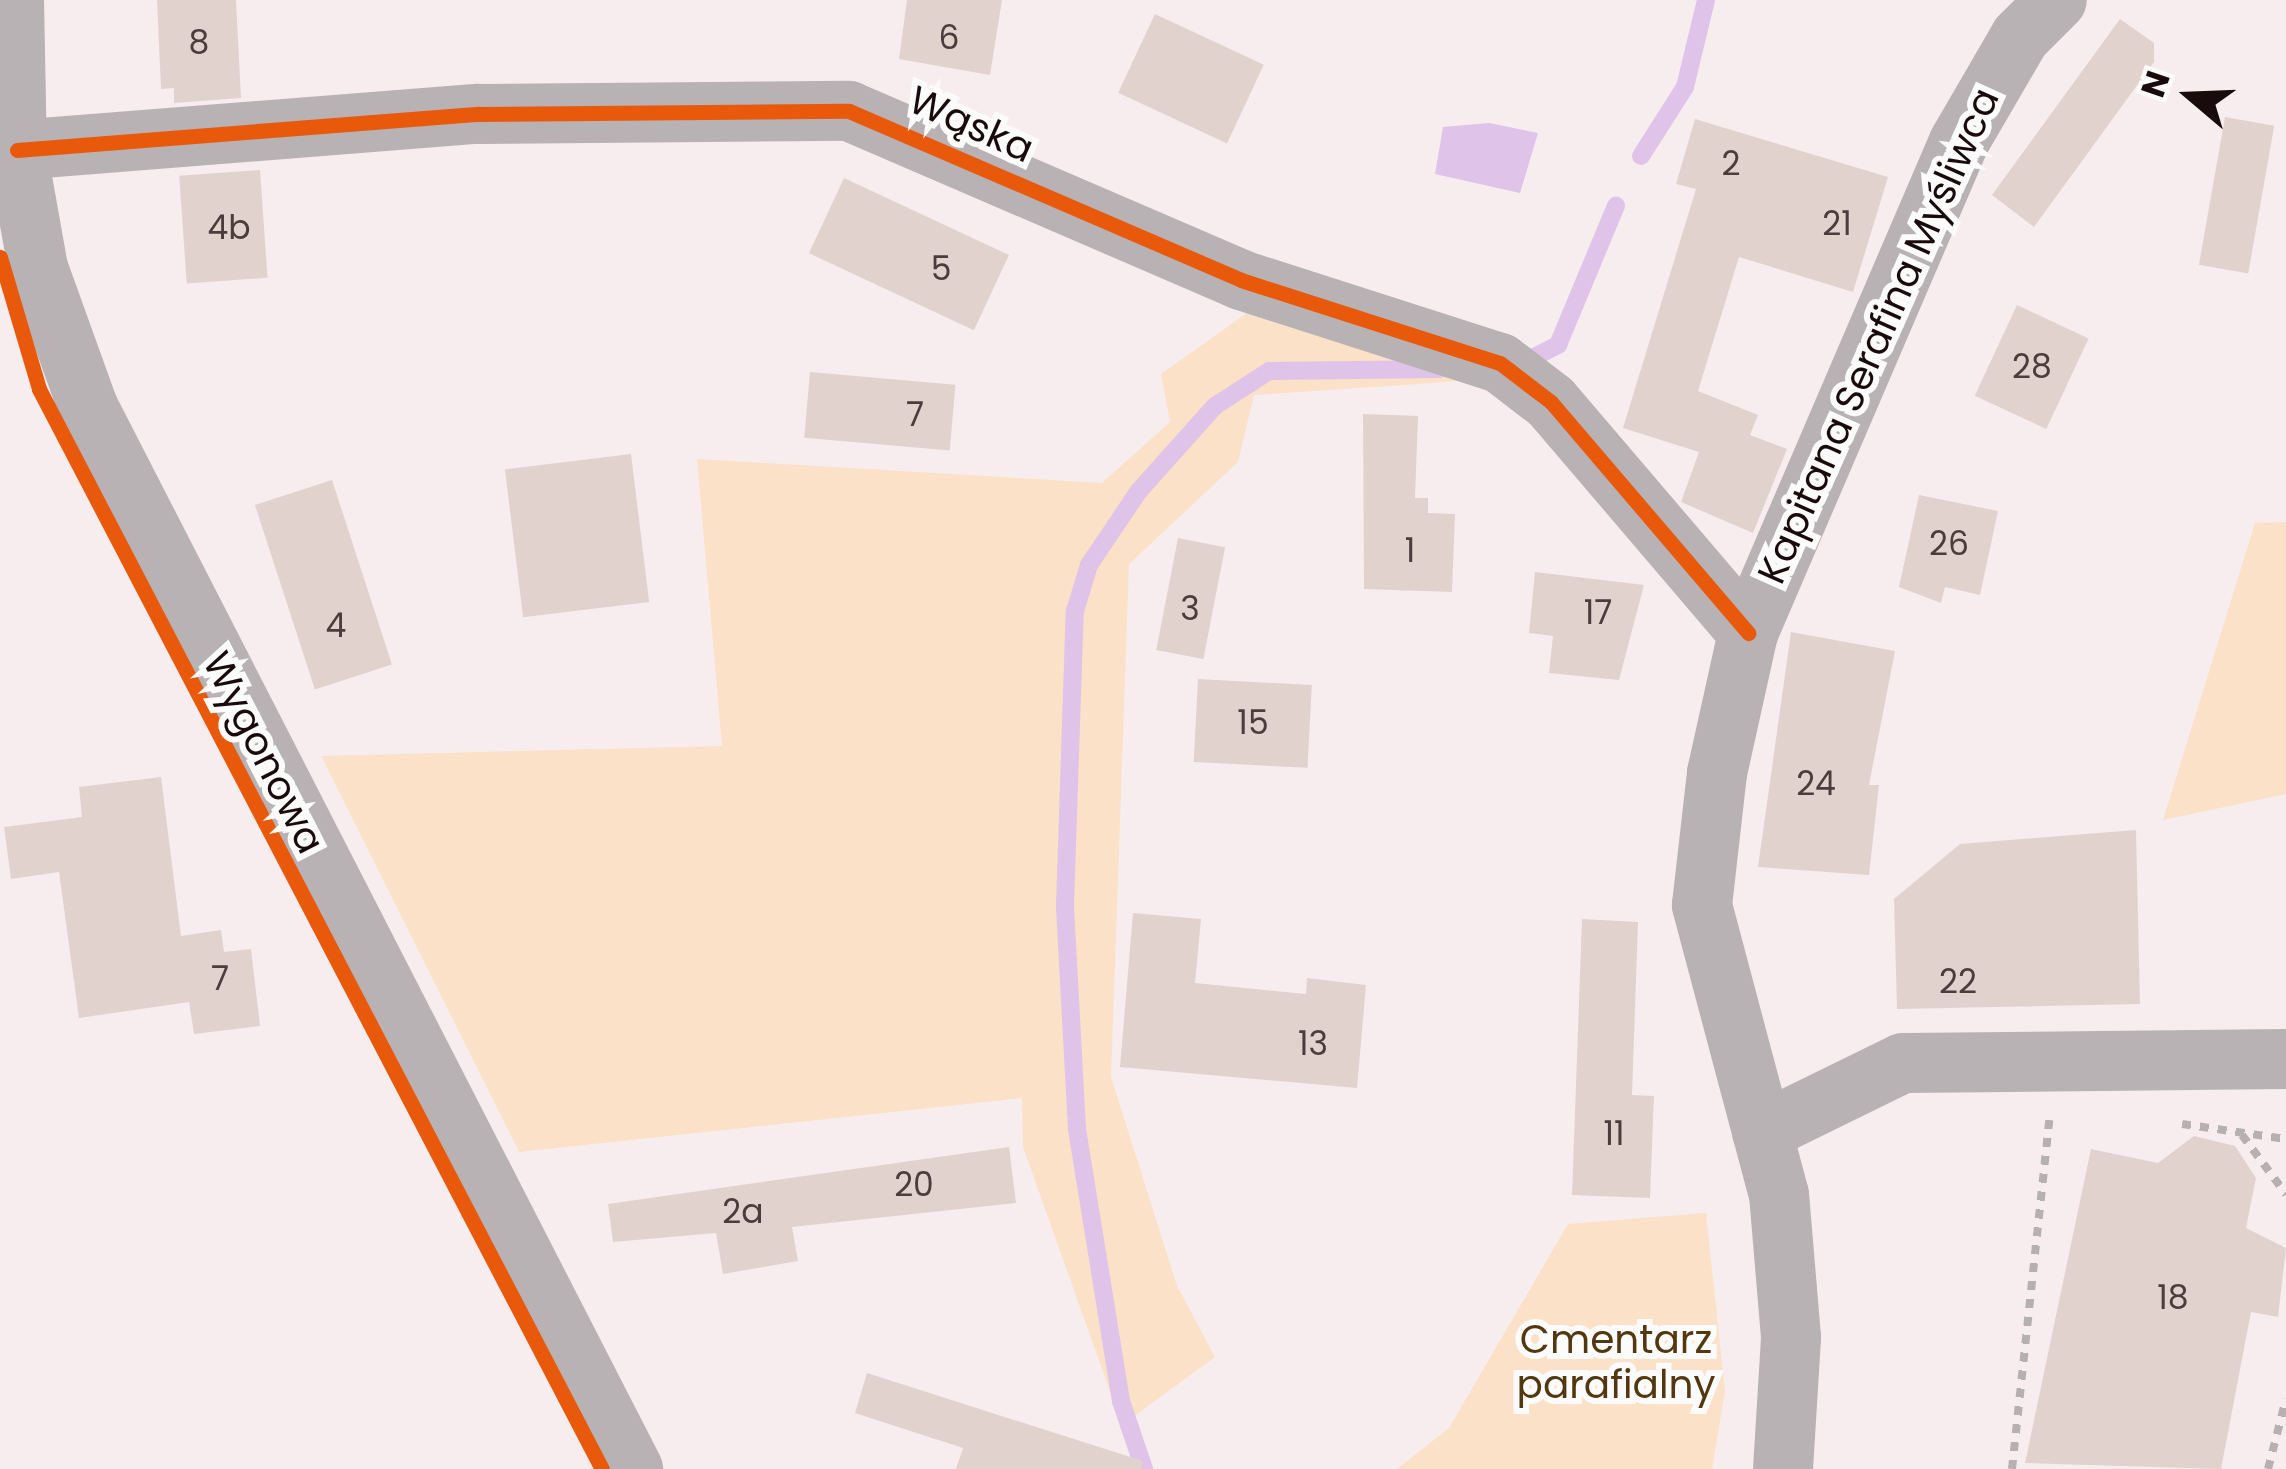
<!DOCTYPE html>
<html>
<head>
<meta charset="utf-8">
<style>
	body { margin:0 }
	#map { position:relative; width:2286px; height:1469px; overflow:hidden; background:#f7edee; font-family:Poppins,sans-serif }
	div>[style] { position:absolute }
	.green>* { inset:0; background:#fae1c8 }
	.water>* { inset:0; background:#dfc3e8 }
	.stream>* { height:18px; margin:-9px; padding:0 9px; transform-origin:9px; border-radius:9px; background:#dfc3e8 }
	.building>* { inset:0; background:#e2d2ce; transform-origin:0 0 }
	.path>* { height:8px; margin-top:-4px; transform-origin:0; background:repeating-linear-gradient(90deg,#b6b0b2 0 9px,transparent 0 18px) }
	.street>* { height:60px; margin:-30px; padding:0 30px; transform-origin:30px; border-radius:30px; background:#b9b2b4 }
	.cycleway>* { height:15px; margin:-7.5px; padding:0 7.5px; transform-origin:7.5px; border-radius:7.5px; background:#e8590c }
	span { translate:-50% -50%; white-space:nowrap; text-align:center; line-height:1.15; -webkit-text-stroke:12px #fbfbfb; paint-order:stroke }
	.number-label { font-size:33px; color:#4b3d3c }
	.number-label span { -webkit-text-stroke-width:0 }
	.street-label { font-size:39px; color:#190b0c }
	.park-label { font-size:39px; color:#53370e }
	.north { position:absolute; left:2130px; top:36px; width:120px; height:120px; -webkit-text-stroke:9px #fbfbfb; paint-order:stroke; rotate:289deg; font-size:33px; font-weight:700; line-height:48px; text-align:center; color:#190b0c }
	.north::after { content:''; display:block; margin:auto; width:42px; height:54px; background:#190b0c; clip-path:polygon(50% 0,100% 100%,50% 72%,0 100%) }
</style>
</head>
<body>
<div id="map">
	<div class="green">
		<div style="clip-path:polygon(1257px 306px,1474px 380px,1254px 395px,1238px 462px,1129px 564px,1111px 1077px,1177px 1286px,1215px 1357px,1122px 1425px,1023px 1147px,1022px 1098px,519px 1152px,321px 756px,722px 746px,697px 459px,1102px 483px,1170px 422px,1161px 374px)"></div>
		<div style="clip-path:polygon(2286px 522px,2286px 794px,2163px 820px,2255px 523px)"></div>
		<div style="clip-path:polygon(1706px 1213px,1725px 1391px,1712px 1469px,1397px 1469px,1449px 1428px,1568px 1224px)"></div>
	</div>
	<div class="water">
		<div style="clip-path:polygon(1489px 123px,1538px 133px,1520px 193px,1435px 174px,1443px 127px)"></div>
	</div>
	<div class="stream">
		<div style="left:1641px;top:156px;width:82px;rotate:-57.5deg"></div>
		<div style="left:1685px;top:87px;width:89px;rotate:-76.4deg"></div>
		<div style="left:1521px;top:364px;width:42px;rotate:-27.2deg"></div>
		<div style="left:1558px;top:345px;width:151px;rotate:-67.4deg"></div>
		<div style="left:1144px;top:1469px;width:72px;rotate:-108.7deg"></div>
		<div style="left:1121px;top:1401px;width:276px;rotate:-99.2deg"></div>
		<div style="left:1077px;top:1129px;width:224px;rotate:-93.1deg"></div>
		<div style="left:1065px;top:905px;width:294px;rotate:-88.1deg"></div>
		<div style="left:1075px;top:611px;width:48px;rotate:-73.1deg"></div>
		<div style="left:1089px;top:565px;width:88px;rotate:-56.1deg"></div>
		<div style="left:1138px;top:492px;width:115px;rotate:-48.2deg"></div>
		<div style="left:1215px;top:406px;width:64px;rotate:-32.9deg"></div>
		<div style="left:1269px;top:371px;width:171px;rotate:-0.7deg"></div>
	</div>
	<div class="building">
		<div style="clip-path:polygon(157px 0,236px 0,241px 98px,174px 103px,174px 88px,161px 89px)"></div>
		<div style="clip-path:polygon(907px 0,1002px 0,990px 75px,899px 59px)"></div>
		<div style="left:1155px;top:14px;width:120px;height:87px;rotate:25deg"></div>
		<div style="clip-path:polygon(2120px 19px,2154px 43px,2154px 62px,2034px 227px,1992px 195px)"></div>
		<div style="left:2225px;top:117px;width:50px;height:150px;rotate:10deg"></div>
		<div style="clip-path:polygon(1695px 119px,1888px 177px,1853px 292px,1739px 257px,1698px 391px,1758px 415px,1750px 435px,1787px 449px,1753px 533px,1681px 502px,1699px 452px,1623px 428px,1696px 189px,1676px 184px)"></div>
		<div style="left:260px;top:170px;width:108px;height:81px;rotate:86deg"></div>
		<div style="left:844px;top:178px;width:182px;height:83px;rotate:25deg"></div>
		<div style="left:2017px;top:305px;width:79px;height:100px;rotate:25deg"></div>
		<div style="left:810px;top:372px;width:146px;height:66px;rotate:5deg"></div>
		<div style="clip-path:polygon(1363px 414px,1418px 416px,1415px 498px,1428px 498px,1428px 513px,1455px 514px,1452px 592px,1364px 589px)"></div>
		<div style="left:631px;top:454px;width:149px;height:127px;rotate:83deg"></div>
		<div style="left:332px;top:480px;width:194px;height:81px;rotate:72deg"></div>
		<div style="clip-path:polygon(1919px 495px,1998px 511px,1980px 595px,1945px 587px,1941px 603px,1899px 587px)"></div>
		<div style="left:1178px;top:538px;width:48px;height:114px;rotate:11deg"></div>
		<div style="clip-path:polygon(1535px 572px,1644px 585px,1619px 680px,1549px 673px,1553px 636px,1529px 633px)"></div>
		<div style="clip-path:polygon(1791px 632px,1895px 651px,1869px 785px,1879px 785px,1869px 875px,1758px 867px)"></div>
		<div style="left:1198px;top:679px;width:114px;height:83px;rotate:3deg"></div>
		<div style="clip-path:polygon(161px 777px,181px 936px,221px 930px,224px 952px,251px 949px,260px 1026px,194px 1034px,189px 1002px,79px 1018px,59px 872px,11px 879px,4px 827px,82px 817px,79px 787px)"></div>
		<div style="clip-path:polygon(2136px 830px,2140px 1004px,1897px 1009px,1894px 899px,1960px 844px)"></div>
		<div style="clip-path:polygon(1133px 913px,1201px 919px,1195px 983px,1306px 994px,1307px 978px,1366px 985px,1357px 1088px,1120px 1067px)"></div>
		<div style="clip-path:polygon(1582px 919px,1638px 922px,1632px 1095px,1654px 1096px,1650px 1198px,1572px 1195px)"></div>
		<div style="clip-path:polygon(2194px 1136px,2235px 1146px,2256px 1178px,2246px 1228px,2286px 1248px,2278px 1317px,2251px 1312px,2221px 1469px,2025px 1463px,2091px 1149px,2158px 1163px)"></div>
		<div style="clip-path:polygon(1009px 1147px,1016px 1203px,792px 1227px,798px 1261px,723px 1274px,716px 1233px,613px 1242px,608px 1204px)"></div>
		<div style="clip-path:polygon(867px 1373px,1143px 1461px,1141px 1469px,956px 1469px,963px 1448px,855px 1413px)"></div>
	</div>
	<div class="path">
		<div style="left:2182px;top:1124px;width:105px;rotate:8.2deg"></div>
		<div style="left:2242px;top:1135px;width:74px;rotate:53.3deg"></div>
		<div style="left:2012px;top:1469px;width:351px;rotate:-83.9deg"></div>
		<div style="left:2268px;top:1469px;width:72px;rotate:-75.6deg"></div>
	</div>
	<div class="street">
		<div style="left:14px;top:0;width:150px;rotate:88.9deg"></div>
		<div style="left:17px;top:150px;width:120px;rotate:79.9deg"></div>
		<div style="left:38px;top:268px;width:148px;rotate:70.2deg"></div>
		<div style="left:88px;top:407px;width:1194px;rotate:62.83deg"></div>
		<div style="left:17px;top:150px;width:463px;rotate:-4.5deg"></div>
		<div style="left:479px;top:114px;width:370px;rotate:-0.5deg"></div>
		<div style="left:849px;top:111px;width:427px;rotate:23.3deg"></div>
		<div style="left:1241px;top:280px;width:272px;rotate:17.8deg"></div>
		<div style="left:1500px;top:363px;width:64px;rotate:37.4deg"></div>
		<div style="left:1551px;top:402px;width:304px;rotate:49.5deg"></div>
		<div style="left:1762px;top:1132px;width:157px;rotate:-26.1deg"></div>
		<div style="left:1903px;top:1063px;width:383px;rotate:-0.6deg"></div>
		<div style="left:1783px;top:1469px;width:132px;rotate:-86.5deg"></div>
		<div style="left:1791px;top:1337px;width:143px;rotate:-94.8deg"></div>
		<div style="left:1779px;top:1195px;width:300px;rotate:-104.9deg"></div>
		<div style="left:1702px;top:905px;width:133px;rotate:-83.5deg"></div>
		<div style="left:1717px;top:773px;width:143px;rotate:-77.5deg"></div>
		<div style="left:1748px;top:633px;width:534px;rotate:-66.75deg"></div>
		<div style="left:1959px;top:142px;width:121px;rotate:-59.8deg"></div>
		<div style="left:2020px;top:37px;width:52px;rotate:-45deg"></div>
	</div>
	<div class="cycleway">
		<div style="left:17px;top:150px;width:463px;rotate:-4.5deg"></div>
		<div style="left:479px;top:114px;width:370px;rotate:-0.5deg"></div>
		<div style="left:849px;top:111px;width:427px;rotate:23.3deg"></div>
		<div style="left:1241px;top:280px;width:272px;rotate:17.8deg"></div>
		<div style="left:1500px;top:363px;width:64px;rotate:37.4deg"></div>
		<div style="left:1551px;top:402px;width:304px;rotate:49.5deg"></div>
		<div style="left:0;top:257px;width:138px;rotate:73.5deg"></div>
		<div style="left:39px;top:389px;width:1218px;rotate:62.47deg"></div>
	</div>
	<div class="number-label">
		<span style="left:949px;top:38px">6</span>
		<span style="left:199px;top:43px">8</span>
		<span style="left:1731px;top:164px">2</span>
		<span style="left:1837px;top:224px">21</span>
		<span style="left:229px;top:228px">4b</span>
		<span style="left:941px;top:269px">5</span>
		<span style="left:2032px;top:367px">28</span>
		<span style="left:915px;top:415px">7</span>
		<span style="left:1949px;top:544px">26</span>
		<span style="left:1410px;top:551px">1</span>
		<span style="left:1190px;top:609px">3</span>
		<span style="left:1598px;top:613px">17</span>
		<span style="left:336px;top:626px">4</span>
		<span style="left:1253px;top:723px">15</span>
		<span style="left:1816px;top:784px">24</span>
		<span style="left:220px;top:979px">7</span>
		<span style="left:1958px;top:982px">22</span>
		<span style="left:1313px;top:1044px">13</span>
		<span style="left:1614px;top:1134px">11</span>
		<span style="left:914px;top:1185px">20</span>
		<span style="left:743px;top:1212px">2a</span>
		<span style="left:2173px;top:1298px">18</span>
	</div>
	<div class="street-label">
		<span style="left:971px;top:125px;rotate:24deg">Wąska</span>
		<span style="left:1879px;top:336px;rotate:-66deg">Kapitana Serafina Myśliwca</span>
		<span style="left:263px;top:753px;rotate:63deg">Wygonowa</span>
	</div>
	<div class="park-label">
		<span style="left:1616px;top:1363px">Cmentarz<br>parafialny</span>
	</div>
	<div class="north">N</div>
</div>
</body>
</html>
